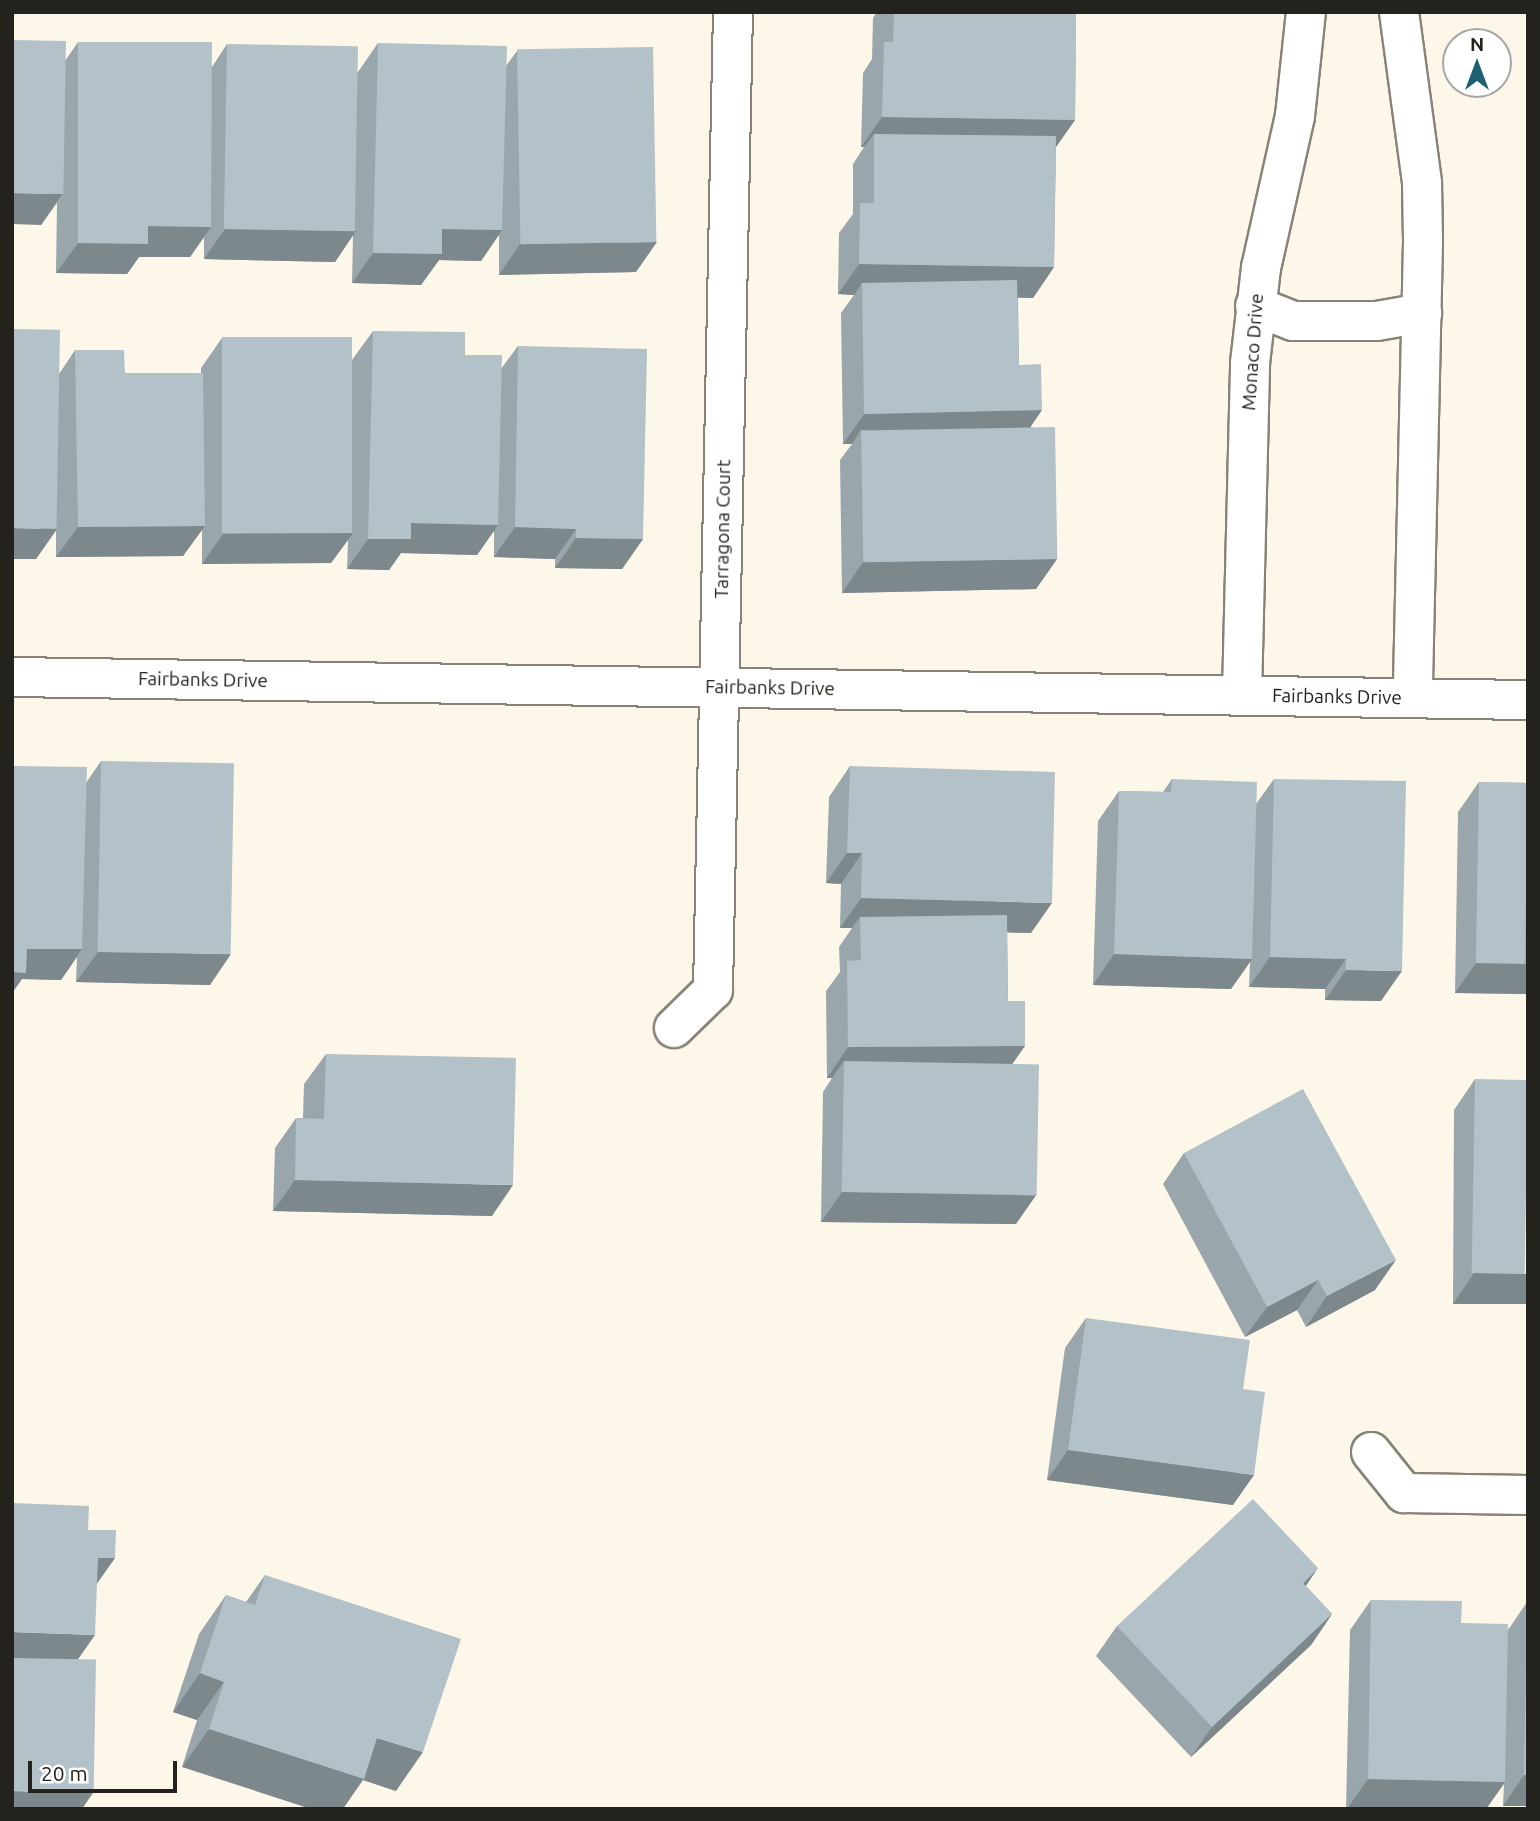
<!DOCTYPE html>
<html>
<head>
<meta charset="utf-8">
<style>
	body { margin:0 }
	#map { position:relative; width:1540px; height:1821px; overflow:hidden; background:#fdf7e9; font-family:Ubuntu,sans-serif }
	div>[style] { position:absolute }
	.roads { filter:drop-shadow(2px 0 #888376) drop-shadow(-2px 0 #888376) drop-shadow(0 2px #888376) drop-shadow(0 -2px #888376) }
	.minor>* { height:38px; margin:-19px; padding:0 19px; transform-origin:19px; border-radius:19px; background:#fff }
	.wall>* { inset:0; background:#99a7ac }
	.shaded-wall>* { inset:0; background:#7d888c }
	.building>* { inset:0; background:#b2c2c8; transform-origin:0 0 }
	span { translate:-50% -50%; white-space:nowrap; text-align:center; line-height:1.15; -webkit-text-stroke:7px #fff; paint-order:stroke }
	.street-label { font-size:19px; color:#24221d }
	.frame { position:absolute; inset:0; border:14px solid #24221d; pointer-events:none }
	.north { position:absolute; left:1442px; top:28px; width:70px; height:70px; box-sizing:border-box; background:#fff; border:2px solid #a7a7a5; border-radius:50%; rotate:0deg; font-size:19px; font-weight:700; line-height:28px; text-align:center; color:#24221d }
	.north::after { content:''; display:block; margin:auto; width:24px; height:32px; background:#1d6073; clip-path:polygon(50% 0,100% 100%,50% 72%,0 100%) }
	.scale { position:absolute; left:28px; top:1761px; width:149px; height:32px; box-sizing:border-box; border:4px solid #24221d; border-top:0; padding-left:9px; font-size:21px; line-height:24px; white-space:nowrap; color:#24221d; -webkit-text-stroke:5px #fff; paint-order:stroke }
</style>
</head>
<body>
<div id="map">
	<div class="roads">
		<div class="minor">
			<div style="left:1399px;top:12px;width:173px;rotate:82.3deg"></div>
			<div style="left:1422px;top:183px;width:60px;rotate:89deg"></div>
			<div style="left:1423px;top:243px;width:455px;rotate:91.3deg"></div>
			<div style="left:1255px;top:306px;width:41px;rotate:21.5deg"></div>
			<div style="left:1293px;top:321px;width:84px"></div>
			<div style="left:1377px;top:321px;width:46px;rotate:-10.1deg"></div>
			<div style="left:12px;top:677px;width:1516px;rotate:0.87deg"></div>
			<div style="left:1242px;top:695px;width:332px;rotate:-88.6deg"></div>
			<div style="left:1250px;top:363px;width:96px;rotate:-83.4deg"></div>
			<div style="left:1261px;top:268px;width:156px;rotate:-77.4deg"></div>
			<div style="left:1295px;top:116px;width:105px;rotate:-84deg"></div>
			<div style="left:674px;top:1028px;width:54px;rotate:-44.3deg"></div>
			<div style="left:713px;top:990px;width:978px;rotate:-88.83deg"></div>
			<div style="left:1371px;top:1452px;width:53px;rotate:51.2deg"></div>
			<div style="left:1404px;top:1493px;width:124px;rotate:0.9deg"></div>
		</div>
	</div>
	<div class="wall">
		<div style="clip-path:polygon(877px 12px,1076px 12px,1075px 120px,1056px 147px,1054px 267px,1033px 298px,1018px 297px,1019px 365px,1057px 559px,1036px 589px,842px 593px,840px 460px,852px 444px,843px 444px,841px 313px,854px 295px,838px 294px,839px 233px,853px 214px,853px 164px,864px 147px,861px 147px,863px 73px,872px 59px,873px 18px)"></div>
		<div style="clip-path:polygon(78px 42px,212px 67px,227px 44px,358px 72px,378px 43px,506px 66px,517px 51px,636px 272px,499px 275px,499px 235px,481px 261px,439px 260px,421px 285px,352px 283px,353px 235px,335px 262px,204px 259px,204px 237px,190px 257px,139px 257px,127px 274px,56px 273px,57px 203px,41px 225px,65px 61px)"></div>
		<div style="clip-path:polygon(373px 331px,465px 355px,501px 369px,518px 346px,643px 539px,622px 569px,555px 568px,555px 559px,494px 557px,494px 531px,477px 555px,401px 553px,389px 570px,347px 569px,348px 540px,331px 563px,202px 564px,202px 529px,183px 556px,56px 557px,56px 530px,36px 559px,59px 374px,75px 350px,125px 373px,201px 373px,201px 368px,222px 338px,352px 360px)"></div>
		<div style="clip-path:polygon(101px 761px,210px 985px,76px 982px,77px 957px,61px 980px,22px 979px,12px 993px,12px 766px,86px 783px)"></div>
		<div style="clip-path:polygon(850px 766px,1031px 933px,1007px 932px,1008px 1001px,1012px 1063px,1016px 1224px,821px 1222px,823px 1092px,832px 1078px,827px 1078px,826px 991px,840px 972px,839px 947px,852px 928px,840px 928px,841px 884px,826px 883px,829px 797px)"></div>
		<div style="clip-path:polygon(1172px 779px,1256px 804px,1274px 779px,1381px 1001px,1325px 1000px,1325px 989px,1249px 987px,1250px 962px,1231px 989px,1093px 985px,1098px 821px,1119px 791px,1163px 792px)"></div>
		<div style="clip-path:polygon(1479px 782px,1528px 783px,1528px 994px,1455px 993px,1458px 812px)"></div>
		<div style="clip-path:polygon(326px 1054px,492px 1216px,273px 1211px,275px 1148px,296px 1118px,303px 1118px,304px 1084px)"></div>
		<div style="clip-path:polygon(1475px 1079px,1528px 1304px,1453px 1304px,1454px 1110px)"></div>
		<div style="clip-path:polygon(1184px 1153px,1375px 1290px,1306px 1327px,1297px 1310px,1245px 1337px,1163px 1184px)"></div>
		<div style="clip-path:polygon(1086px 1318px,1243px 1389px,1233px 1505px,1047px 1480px,1065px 1348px)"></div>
		<div style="clip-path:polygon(265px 1575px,396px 1791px,363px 1780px,182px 1767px,197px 1720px,173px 1712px,199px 1634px,226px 1595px,246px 1602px)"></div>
		<div style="clip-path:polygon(1306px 1586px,1332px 1614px,1311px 1645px,1191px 1757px,1096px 1656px,1117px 1626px)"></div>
		<div style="clip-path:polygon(1371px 1600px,1461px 1623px,1508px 1630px,1527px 1602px,1528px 1806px,1503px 1806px,1504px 1784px,1486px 1809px,1346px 1809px,1350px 1630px)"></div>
	</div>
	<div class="shaded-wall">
		<div style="clip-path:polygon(882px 117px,1075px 120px,1053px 151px,874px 134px,864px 147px,861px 147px)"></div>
		<div style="clip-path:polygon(12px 193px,62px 194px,41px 225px,12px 224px)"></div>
		<div style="clip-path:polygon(148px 226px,211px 227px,190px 257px,139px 257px,127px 274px,56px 273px,78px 243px)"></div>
		<div style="clip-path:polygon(225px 229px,356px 231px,335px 262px,204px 259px)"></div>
		<div style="clip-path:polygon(442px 229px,502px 230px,481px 261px,439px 260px,421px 285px,352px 283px,373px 253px)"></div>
		<div style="clip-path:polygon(657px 242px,636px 272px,499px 275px,520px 244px)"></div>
		<div style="clip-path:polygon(859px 264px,1054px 267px,1033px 298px,862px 295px,862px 283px,854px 295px,838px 294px)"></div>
		<div style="clip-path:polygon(1042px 410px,1021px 441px,861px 430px,852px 444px,843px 444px,864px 414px)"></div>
		<div style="clip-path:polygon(411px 523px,498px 525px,477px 555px,401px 553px,389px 570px,347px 569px,368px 539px)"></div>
		<div style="clip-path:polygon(205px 526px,183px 556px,56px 557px,78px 527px)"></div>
		<div style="clip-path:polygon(515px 527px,576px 529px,555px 559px,494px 557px)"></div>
		<div style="clip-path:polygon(12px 528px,57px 529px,36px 559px,12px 559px)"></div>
		<div style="clip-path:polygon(353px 533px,331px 563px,202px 564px,223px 534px)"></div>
		<div style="clip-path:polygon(576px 538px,643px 539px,622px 569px,555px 568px)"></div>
		<div style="clip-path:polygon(1057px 559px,1036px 589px,842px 593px,863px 562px)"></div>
		<div style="clip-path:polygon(847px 853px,862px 853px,841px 884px,826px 883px)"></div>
		<div style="clip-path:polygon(861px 898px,1052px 903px,1031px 933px,861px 929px,860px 917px,852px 928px,840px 928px)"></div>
		<div style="clip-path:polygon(27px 949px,82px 949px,61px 980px,22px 979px,12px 993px,12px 970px)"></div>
		<div style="clip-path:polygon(98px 952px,231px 954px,210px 985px,76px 982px)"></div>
		<div style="clip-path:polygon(1114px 954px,1252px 959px,1231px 989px,1093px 985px)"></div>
		<div style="clip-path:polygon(1270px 957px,1346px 959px,1325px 989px,1249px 987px)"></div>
		<div style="clip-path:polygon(1476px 963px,1528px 964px,1528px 994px,1455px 993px)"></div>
		<div style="clip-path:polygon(1346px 970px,1402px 971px,1381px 1001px,1325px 1000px)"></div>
		<div style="clip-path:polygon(1025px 1046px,1004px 1076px,844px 1061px,832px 1078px,827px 1078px,848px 1047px)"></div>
		<div style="clip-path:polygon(295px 1180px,513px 1185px,492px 1216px,273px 1211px)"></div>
		<div style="clip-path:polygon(842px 1192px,1037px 1194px,1016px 1224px,821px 1222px)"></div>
		<div style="clip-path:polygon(1396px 1260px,1375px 1290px,1306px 1327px,1327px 1296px)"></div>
		<div style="clip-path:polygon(1474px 1273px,1528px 1274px,1528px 1304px,1453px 1304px)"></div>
		<div style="clip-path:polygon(1318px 1280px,1297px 1310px,1245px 1337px,1267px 1307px)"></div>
		<div style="clip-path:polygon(1068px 1450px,1254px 1475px,1233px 1505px,1047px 1480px)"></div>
		<div style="clip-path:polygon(98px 1558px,115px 1558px,94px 1588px)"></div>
		<div style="clip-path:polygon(1318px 1568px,1297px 1599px,1303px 1583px)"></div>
		<div style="clip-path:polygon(1332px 1614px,1311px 1645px,1191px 1757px,1212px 1727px)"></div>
		<div style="clip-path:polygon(12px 1632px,95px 1635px,74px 1665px,12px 1663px)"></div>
		<div style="clip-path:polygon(200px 1673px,224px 1682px,197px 1720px,173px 1712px)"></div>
		<div style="clip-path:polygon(209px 1729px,377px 1738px,423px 1752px,396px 1791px,363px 1780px,343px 1809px,311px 1809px,182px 1767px)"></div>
		<div style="clip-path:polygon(1524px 1775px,1528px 1775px,1528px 1806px,1503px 1806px)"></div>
		<div style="clip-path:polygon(1368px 1779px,1505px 1782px,1486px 1809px,1347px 1809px)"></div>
		<div style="clip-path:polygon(12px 1791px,93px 1793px,82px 1809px,12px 1809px)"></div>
	</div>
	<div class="building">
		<div style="clip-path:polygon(894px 12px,1076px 12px,1075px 120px,882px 117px,884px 42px,893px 42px)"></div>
		<div style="left:12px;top:40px;width:54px;height:153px;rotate:1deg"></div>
		<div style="clip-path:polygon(78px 42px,212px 42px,211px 227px,148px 226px,148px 244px,78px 243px)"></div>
		<div style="clip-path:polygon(378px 43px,507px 46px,502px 230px,442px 229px,442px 254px,373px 253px)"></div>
		<div style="left:227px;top:44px;width:131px;height:185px;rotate:1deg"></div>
		<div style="left:653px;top:47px;width:195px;height:136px;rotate:89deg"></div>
		<div style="clip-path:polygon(874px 134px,1056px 136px,1054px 267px,859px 264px,860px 203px,874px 203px)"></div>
		<div style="clip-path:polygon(1017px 280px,1019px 365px,1041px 364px,1042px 410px,864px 414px,862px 283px)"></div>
		<div style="left:12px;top:329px;width:48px;height:199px;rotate:1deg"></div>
		<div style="clip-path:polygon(373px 331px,465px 332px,465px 355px,502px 355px,498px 525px,411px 523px,411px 539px,368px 539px)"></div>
		<div style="left:352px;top:337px;width:196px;height:130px;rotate:90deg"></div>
		<div style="clip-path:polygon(518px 346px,647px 349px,643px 539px,576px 538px,576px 529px,515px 527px)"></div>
		<div style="clip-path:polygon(75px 350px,124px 350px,125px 373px,203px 373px,205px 526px,78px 527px)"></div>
		<div style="left:1055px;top:427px;width:132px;height:194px;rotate:89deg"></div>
		<div style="left:101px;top:761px;width:133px;height:191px;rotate:1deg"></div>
		<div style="clip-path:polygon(12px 766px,87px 767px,82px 949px,27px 949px,26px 973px,12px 972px)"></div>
		<div style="clip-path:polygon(850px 766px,1055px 772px,1052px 903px,861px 898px,862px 853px,847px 853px)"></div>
		<div style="clip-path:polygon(1172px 779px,1257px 782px,1252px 959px,1114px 954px,1119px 791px,1171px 792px)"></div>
		<div style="clip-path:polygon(1274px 779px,1406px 781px,1402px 971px,1346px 970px,1346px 959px,1270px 957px)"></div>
		<div style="left:1479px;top:782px;width:49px;height:181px;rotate:1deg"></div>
		<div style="clip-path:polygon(1007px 915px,1008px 1001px,1025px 1001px,1025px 1046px,848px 1047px,847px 961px,861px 960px,860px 917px)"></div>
		<div style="clip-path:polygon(326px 1054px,516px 1058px,513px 1185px,295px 1180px,296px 1118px,324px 1119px)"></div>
		<div style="left:844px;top:1061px;width:195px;height:131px;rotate:1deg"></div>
		<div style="left:1475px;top:1079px;width:53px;height:194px;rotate:1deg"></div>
		<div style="clip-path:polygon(1303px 1089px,1396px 1260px,1327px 1296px,1318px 1280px,1267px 1307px,1184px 1153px)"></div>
		<div style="clip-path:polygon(1086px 1318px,1250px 1340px,1243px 1389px,1265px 1392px,1254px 1475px,1068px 1450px)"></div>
		<div style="clip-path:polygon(1253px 1499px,1318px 1568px,1303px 1583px,1332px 1614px,1212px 1727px,1117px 1626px)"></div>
		<div style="clip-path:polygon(12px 1503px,89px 1506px,88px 1530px,116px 1530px,115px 1558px,98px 1558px,95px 1635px,12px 1632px)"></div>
		<div style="clip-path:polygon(265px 1575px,461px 1639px,423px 1752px,377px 1738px,364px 1779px,209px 1729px,224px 1682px,200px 1673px,226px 1595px,255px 1605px)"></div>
		<div style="clip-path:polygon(1371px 1600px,1462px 1601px,1461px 1623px,1508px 1624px,1505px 1782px,1368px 1779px)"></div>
		<div style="clip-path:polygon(1527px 1602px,1528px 1602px,1528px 1775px,1524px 1775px)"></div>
		<div style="left:12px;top:1658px;width:84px;height:133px;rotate:1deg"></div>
	</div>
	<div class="street-label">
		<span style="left:1253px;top:352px;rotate:-86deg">Monaco Drive</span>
		<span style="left:723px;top:529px;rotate:-89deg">Tarragona Court</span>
		<span style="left:203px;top:680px;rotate:1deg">Fairbanks Drive</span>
		<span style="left:770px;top:688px;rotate:1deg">Fairbanks Drive</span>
		<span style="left:1337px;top:697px;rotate:1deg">Fairbanks Drive</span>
	</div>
	<div class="frame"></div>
	<div class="north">N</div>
	<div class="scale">20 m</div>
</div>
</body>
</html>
